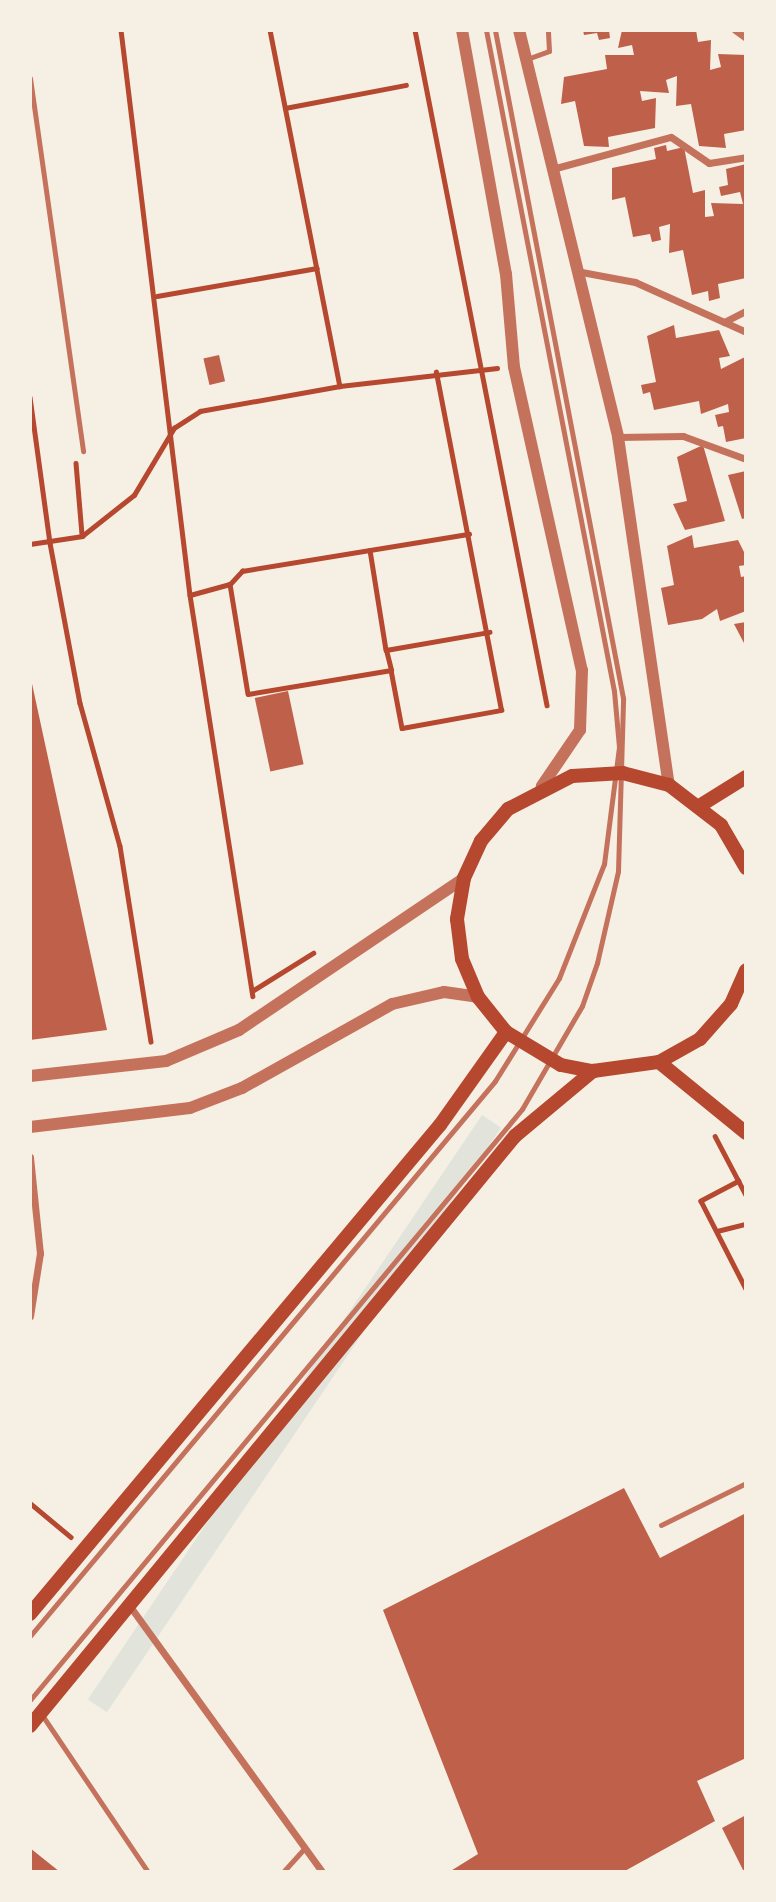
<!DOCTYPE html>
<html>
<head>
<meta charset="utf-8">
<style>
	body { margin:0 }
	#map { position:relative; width:776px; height:1902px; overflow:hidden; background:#f6efe4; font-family:Karla,sans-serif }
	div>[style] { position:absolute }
	.green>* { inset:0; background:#e2e4dc; transform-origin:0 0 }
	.building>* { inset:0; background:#bf614a; transform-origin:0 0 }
	.path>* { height:4.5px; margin:-2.25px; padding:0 2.25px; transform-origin:2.25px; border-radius:2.25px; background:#b5482f }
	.service>* { height:5px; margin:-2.5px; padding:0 2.5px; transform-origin:2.5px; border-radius:2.5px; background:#c5725c }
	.minor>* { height:7px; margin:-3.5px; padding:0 3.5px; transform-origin:3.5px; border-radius:3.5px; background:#c5725c }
	.tertiary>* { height:12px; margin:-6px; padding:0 6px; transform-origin:6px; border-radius:6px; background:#c5725c }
	.secondary>* { height:14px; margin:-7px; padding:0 7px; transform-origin:7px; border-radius:7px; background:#b5482f }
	span { translate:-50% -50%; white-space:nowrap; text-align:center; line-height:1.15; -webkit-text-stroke:7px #f6efe4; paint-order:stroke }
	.frame { position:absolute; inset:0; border:32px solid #f6efe4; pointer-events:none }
</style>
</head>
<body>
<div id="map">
	<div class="green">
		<div style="left:482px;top:1115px;width:23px;height:705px;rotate:34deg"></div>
	</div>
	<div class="building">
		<div style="clip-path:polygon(583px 30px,609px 30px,610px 38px,599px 40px,597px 33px,584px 35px)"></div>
		<div style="clip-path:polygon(622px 30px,696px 30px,698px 42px,711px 40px,710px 70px,721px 67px,718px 54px,746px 55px,746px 130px,724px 134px,726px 148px,699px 146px,691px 104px,676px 106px,677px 76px,666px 80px,669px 93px,640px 91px,642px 101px,656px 98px,655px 128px,608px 137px,609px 147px,584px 146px,575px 101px,561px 104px,564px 77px,607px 69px,605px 55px,634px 55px,632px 45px,618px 48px)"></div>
		<div style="clip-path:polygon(666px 145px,667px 151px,684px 147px,693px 193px,705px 190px,705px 217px,714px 216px,711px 203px,743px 204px,740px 192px,721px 196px,719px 187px,728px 185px,726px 169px,746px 164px,746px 278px,718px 284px,720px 298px,709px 301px,708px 291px,692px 295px,683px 250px,669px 253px,670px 224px,659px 227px,661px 240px,652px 242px,650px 234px,633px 237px,625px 197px,612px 200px,612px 168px,656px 159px,654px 148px)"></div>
		<div style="clip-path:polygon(674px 325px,676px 338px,719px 330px,730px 356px,719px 358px,721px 369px,745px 357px,746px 438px,726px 442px,723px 426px,718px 427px,715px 415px,729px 412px,728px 404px,701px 414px,699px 401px,654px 410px,650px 392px,643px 394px,641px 385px,656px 382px,647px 336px)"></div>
		<div style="left:219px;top:355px;width:27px;height:16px;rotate:77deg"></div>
		<div style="clip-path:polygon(703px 445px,725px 521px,685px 530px,673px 504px,687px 501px,677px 457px)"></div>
		<div style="clip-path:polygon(746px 471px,746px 518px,742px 519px,728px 475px)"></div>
		<div style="clip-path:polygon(692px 535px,694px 548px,738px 540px,746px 556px,746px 565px,739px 566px,741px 577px,746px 576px,746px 611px,720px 621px,717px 609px,702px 619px,668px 625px,661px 588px,674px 585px,667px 546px)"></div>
		<div style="clip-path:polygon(746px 622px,746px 645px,745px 645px,734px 624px)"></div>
		<div style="clip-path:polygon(31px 679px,107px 1030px,30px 1040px,31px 952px)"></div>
		<div style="left:288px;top:691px;width:75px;height:34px;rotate:78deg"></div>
		<div style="clip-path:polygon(624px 1488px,660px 1558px,746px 1513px,746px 1758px,697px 1781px,715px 1821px,623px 1872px,449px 1872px,478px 1854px,383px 1610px)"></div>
		<div style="clip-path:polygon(746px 1815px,746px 1872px,744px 1872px,722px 1828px)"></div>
		<div style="clip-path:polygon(30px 1848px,60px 1872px,68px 1872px,30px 1872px)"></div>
	</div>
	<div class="path">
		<div style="left:121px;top:30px;width:569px;rotate:83.04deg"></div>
		<div style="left:190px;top:595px;width:406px;rotate:81.1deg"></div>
		<div style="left:270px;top:30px;width:363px;rotate:78.9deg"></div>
		<div style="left:340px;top:386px;width:158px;rotate:-6.5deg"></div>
		<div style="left:415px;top:30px;width:688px;rotate:78.94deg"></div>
		<div style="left:285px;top:108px;width:123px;rotate:-10.8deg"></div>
		<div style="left:157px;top:296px;width:162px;rotate:-9.9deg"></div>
		<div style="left:30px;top:397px;width:147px;rotate:82.2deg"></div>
		<div style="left:50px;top:543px;width:163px;rotate:79.4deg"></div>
		<div style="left:80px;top:703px;width:148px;rotate:74.4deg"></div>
		<div style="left:120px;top:846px;width:198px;rotate:81deg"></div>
		<div style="left:76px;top:463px;width:72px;rotate:85.2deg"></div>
		<div style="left:30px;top:544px;width:53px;rotate:-8.7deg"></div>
		<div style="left:82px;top:536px;width:66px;rotate:-38.3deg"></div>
		<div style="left:134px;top:495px;width:78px;rotate:-59.2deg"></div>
		<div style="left:174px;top:428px;width:31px;rotate:-33deg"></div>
		<div style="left:200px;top:411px;width:142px;rotate:-10.1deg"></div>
		<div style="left:370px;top:550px;width:101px;rotate:80.9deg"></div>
		<div style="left:230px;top:584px;width:18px;rotate:-47deg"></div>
		<div style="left:242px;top:571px;width:230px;rotate:-9.3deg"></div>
		<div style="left:190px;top:595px;width:41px;rotate:-15.4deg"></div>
		<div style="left:230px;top:584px;width:111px;rotate:80.7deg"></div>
		<div style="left:248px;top:694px;width:145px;rotate:-9.5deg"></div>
		<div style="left:391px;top:670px;width:21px;rotate:-104deg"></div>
		<div style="left:386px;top:650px;width:105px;rotate:-9.9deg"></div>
		<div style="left:391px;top:670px;width:59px;rotate:79.3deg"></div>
		<div style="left:402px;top:728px;width:101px;rotate:-10.3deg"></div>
		<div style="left:501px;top:710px;width:344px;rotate:-100.9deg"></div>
		<div style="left:252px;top:991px;width:72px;rotate:-31.9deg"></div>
		<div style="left:715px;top:1136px;width:67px;rotate:62.3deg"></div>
		<div style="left:739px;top:1181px;width:43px;rotate:152.2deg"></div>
		<div style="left:701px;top:1201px;width:99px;rotate:62.9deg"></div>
		<div style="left:717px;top:1231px;width:30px;rotate:-14deg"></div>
		<div style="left:30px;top:1503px;width:53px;rotate:39.7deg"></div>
	</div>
	<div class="service">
		<div style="left:527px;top:59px;width:23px;rotate:-20deg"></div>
		<div style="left:549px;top:51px;width:21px;rotate:-93deg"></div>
		<div style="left:30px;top:78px;width:377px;rotate:81.9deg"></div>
		<div style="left:661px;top:1525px;width:95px;rotate:-26.3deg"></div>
		<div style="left:30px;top:1636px;width:724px;rotate:-50.04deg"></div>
		<div style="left:495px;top:1081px;width:121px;rotate:-58.1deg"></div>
		<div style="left:559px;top:978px;width:123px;rotate:-68.5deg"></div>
		<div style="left:604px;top:864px;width:118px;rotate:-82.7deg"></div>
		<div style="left:619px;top:747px;width:56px;rotate:-95.1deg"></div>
		<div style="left:614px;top:691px;width:673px;rotate:-100.96deg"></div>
		<div style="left:30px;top:1700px;width:769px;rotate:-50.22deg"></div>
		<div style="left:522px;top:1109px;width:119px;rotate:-59.8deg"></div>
		<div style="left:582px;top:1006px;width:46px;rotate:-70.8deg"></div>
		<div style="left:597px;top:963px;width:94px;rotate:-77.1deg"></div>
		<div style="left:618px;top:871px;width:173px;rotate:-88.3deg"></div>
		<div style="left:623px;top:698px;width:680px;rotate:-100.85deg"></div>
		<div style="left:42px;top:1715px;width:189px;rotate:56deg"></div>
		<div style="left:283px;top:1872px;width:30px;rotate:-48deg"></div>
	</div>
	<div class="minor">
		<div style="left:735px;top:30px;width:14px;rotate:36deg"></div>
		<div style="left:552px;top:169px;width:123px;rotate:-15.1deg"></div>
		<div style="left:671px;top:137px;width:46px;rotate:34.4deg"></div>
		<div style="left:709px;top:163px;width:37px;rotate:-9deg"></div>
		<div style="left:576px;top:271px;width:60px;rotate:10.6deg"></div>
		<div style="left:635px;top:282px;width:122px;rotate:24.2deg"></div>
		<div style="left:724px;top:322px;width:25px;rotate:-27deg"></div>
		<div style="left:618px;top:437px;width:65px;rotate:-0.9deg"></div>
		<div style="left:683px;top:436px;width:67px;rotate:20.1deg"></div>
		<div style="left:30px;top:1157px;width:97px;rotate:84.1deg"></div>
		<div style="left:40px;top:1253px;width:64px;rotate:99deg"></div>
		<div style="left:129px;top:1605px;width:329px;rotate:54.1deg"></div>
	</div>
	<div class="tertiary">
		<div style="left:462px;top:30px;width:248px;rotate:79.8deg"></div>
		<div style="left:506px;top:274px;width:93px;rotate:85.1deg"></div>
		<div style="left:514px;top:367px;width:311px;rotate:77.4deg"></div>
		<div style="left:582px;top:670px;width:60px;rotate:91.9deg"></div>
		<div style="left:580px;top:730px;width:68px;rotate:124.2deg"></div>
		<div style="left:519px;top:30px;width:419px;rotate:76.3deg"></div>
		<div style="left:618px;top:437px;width:352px;rotate:81.7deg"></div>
		<div style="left:30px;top:1076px;width:137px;rotate:-6.3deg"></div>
		<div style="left:166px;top:1061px;width:79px;rotate:-23deg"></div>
		<div style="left:239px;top:1030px;width:272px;rotate:-34deg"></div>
		<div style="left:30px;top:1127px;width:161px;rotate:-6.8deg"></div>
		<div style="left:190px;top:1108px;width:56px;rotate:-21deg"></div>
		<div style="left:242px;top:1088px;width:172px;rotate:-29.2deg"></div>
		<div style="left:392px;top:1004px;width:53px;rotate:-13deg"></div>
		<div style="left:444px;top:992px;width:34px;rotate:8deg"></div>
	</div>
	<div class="secondary">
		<div style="left:701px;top:805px;width:53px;rotate:-31.9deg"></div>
		<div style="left:746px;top:868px;width:50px;rotate:-120.2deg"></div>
		<div style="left:721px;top:825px;width:66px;rotate:-142.4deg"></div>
		<div style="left:669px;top:785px;width:48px;rotate:-165.4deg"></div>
		<div style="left:623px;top:773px;width:51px;rotate:176.6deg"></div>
		<div style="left:572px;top:776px;width:72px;rotate:152.7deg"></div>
		<div style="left:508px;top:809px;width:42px;rotate:130.2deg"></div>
		<div style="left:481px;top:841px;width:41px;rotate:114.7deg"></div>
		<div style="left:464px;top:878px;width:42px;rotate:99.7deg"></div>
		<div style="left:457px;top:919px;width:40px;rotate:82.9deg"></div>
		<div style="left:462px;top:959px;width:41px;rotate:67.2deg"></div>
		<div style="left:478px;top:997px;width:45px;rotate:51.3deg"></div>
		<div style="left:506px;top:1032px;width:64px;rotate:31deg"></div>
		<div style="left:561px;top:1065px;width:33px;rotate:11deg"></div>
		<div style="left:593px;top:1071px;width:67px;rotate:-7.8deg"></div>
		<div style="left:659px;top:1062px;width:47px;rotate:-29.3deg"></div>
		<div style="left:700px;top:1039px;width:47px;rotate:-48.5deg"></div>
		<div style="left:731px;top:1004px;width:37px;rotate:-66deg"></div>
		<div style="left:659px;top:1062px;width:112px;rotate:39.2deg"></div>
		<div style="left:30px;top:1614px;width:638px;rotate:-50.02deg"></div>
		<div style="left:440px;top:1125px;width:114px;rotate:-54.6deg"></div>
		<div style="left:30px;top:1726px;width:764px;rotate:-50.58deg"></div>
		<div style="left:515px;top:1136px;width:102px;rotate:-39.8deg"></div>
	</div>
	<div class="frame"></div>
</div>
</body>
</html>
